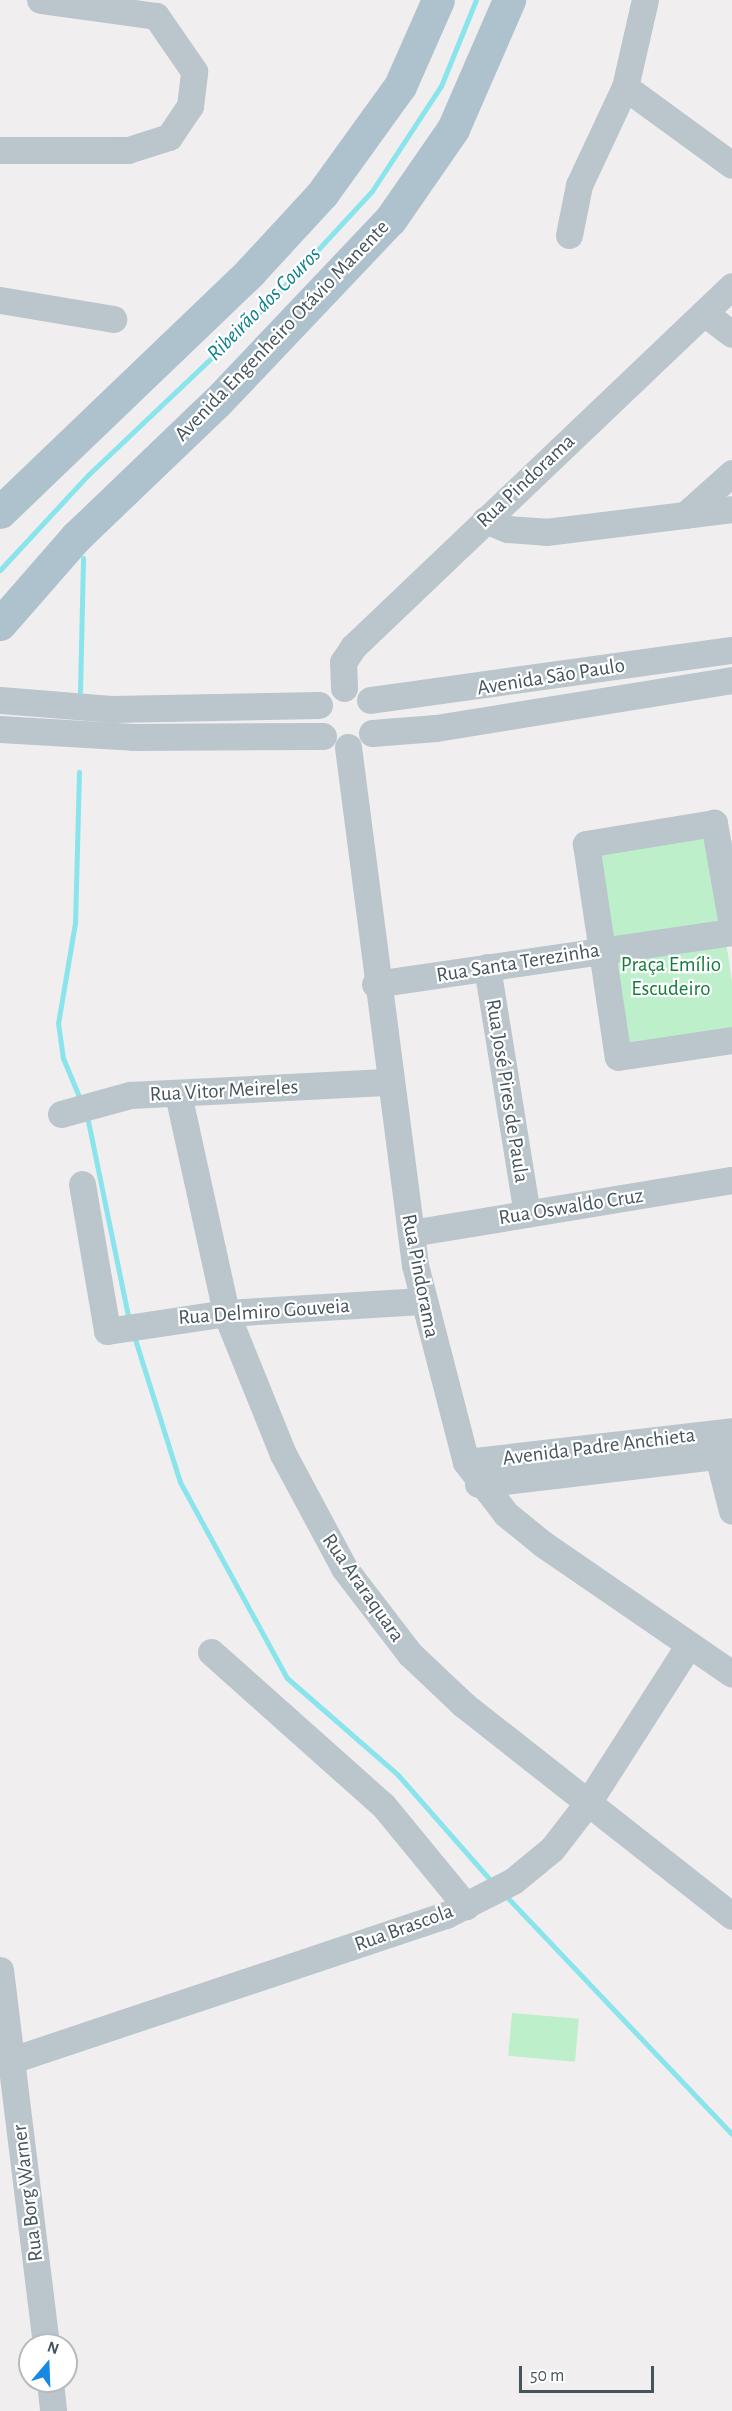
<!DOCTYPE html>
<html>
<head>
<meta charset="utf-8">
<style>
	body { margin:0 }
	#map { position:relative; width:732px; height:2411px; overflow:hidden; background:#f1eeef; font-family:"Alegreya Sans",sans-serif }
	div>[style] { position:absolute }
	.green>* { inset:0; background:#bcefca; transform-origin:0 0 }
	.stream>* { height:5px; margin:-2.5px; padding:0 2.5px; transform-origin:2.5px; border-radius:2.5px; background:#89e4ec }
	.minor>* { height:27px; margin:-13.5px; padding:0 13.5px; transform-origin:13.5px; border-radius:13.5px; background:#bac5cc }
	.major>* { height:33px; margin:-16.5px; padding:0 16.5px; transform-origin:16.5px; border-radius:16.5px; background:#aec2cd }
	span { translate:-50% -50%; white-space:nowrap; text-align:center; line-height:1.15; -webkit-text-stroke:4.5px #fff; paint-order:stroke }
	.street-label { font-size:21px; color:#46545c }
	.park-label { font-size:21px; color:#167e3d }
	.water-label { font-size:22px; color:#0d808b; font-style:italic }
	.north { position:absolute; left:18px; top:2333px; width:60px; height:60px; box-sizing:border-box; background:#fff; border:2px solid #b5bbbe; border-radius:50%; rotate:19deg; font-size:16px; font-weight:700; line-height:24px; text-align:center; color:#46545c }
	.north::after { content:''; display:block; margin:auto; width:21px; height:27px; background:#1889e1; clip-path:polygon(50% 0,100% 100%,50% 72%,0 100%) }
	.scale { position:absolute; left:519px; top:2366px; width:135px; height:27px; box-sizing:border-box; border:3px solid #46545c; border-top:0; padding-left:8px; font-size:18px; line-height:21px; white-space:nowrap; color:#46545c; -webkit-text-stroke:4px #fff; paint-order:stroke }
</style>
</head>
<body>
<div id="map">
	<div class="green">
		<div style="clip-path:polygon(709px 828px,732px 982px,732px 1031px,621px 1049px,595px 848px)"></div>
		<div style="left:512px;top:2013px;width:67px;height:43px;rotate:5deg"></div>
	</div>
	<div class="stream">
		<div style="left:0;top:570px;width:129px;rotate:-47.2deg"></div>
		<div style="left:88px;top:475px;width:244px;rotate:-43.5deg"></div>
		<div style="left:265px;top:307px;width:158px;rotate:-47.3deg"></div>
		<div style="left:372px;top:191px;width:126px;rotate:-56.7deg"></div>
		<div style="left:441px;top:86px;width:93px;rotate:-67.9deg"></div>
		<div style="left:80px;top:692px;width:134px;rotate:-88.7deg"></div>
		<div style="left:79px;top:772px;width:151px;rotate:91.5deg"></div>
		<div style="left:75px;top:923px;width:101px;rotate:99.6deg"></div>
		<div style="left:58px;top:1023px;width:35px;rotate:82deg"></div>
		<div style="left:63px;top:1058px;width:44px;rotate:67.5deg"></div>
		<div style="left:87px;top:1116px;width:209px;rotate:78.4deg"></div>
		<div style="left:134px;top:1336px;width:153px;rotate:72.5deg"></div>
		<div style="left:180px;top:1482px;width:223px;rotate:61.4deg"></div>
		<div style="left:287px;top:1678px;width:147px;rotate:41.1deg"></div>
		<div style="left:398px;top:1775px;width:144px;rotate:48.7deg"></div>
		<div style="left:504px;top:1894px;width:331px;rotate:46.5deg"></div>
	</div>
	<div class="minor">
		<div style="left:625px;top:87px;width:132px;rotate:36.1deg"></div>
		<div style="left:0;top:150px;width:128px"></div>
		<div style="left:128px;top:150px;width:43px;rotate:-17.6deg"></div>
		<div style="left:169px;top:137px;width:37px;rotate:-56deg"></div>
		<div style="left:190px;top:106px;width:35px;rotate:-83deg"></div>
		<div style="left:194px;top:71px;width:67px;rotate:-124.6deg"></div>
		<div style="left:156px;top:16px;width:117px;rotate:-172.1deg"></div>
		<div style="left:569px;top:235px;width:51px;rotate:-78.7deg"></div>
		<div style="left:579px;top:185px;width:108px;rotate:-64.9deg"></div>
		<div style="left:625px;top:87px;width:89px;rotate:-77.1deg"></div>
		<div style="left:0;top:300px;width:115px;rotate:9.5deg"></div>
		<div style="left:704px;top:313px;width:35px;rotate:37deg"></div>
		<div style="left:685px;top:515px;width:63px;rotate:-41.8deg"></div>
		<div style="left:485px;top:520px;width:24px;rotate:22deg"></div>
		<div style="left:507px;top:529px;width:39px;rotate:4deg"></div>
		<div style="left:546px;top:532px;width:187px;rotate:-7deg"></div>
		<div style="left:344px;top:688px;width:26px;rotate:-92deg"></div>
		<div style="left:343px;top:662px;width:18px;rotate:-56deg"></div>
		<div style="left:353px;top:647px;width:523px;rotate:-43.61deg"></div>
		<div style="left:0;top:700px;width:111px;rotate:4.6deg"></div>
		<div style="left:111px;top:709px;width:208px;rotate:-1.1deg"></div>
		<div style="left:370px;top:700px;width:365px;rotate:-7.9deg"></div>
		<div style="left:0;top:729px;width:133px;rotate:3.4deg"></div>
		<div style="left:133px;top:737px;width:190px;rotate:-0.3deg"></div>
		<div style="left:372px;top:733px;width:64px;rotate:-4.5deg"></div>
		<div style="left:436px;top:728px;width:300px;rotate:-9.2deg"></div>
		<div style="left:348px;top:747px;width:522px;rotate:82.63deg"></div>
		<div style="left:415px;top:1265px;width:203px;rotate:75.5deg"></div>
		<div style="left:466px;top:1462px;width:66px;rotate:52.4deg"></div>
		<div style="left:506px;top:1514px;width:48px;rotate:39deg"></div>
		<div style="left:543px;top:1544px;width:229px;rotate:34.5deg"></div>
		<div style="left:732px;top:925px;width:104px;rotate:-100deg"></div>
		<div style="left:714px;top:823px;width:130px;rotate:170.7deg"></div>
		<div style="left:586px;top:844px;width:215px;rotate:81.5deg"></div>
		<div style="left:618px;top:1057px;width:115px;rotate:-8.5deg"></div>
		<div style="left:487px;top:967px;width:250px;rotate:80.8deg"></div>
		<div style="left:375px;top:984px;width:361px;rotate:-8.3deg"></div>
		<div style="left:178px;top:1094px;width:224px;rotate:77.6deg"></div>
		<div style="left:226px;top:1313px;width:152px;rotate:68deg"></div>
		<div style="left:283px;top:1454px;width:129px;rotate:61.8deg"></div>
		<div style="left:344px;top:1568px;width:108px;rotate:52.5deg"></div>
		<div style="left:410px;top:1654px;width:74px;rotate:43.4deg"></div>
		<div style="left:464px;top:1705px;width:341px;rotate:38.2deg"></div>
		<div style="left:61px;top:1114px;width:72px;rotate:-15.4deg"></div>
		<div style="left:130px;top:1095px;width:260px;rotate:-2.9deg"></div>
		<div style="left:82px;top:1184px;width:149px;rotate:80.3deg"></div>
		<div style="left:107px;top:1331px;width:120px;rotate:-8.6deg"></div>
		<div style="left:226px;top:1313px;width:196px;rotate:-3.5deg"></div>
		<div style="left:411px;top:1233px;width:325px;rotate:-9.4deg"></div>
		<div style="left:714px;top:1440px;width:73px;rotate:75.8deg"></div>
		<div style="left:466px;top:1462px;width:268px;rotate:-6.6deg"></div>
		<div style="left:478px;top:1484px;width:256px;rotate:-6.7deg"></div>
		<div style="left:211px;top:1652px;width:230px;rotate:41.7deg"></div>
		<div style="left:383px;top:1805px;width:131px;rotate:50.6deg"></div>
		<div style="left:0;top:1970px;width:378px;rotate:83deg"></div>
		<div style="left:12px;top:2060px;width:458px;rotate:-18.5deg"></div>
		<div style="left:446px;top:1915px;width:75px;rotate:-26.9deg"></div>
		<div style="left:513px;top:1881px;width:50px;rotate:-39.4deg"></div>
		<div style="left:552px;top:1849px;width:61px;rotate:-52.4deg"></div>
		<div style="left:589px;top:1801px;width:184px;rotate:-57.4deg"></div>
		<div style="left:50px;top:2381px;width:30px;rotate:84deg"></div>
	</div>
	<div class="major">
		<div style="left:0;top:512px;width:347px;rotate:-43.8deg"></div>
		<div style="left:250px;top:272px;width:106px;rotate:-47.3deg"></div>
		<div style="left:322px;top:194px;width:133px;rotate:-54.2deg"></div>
		<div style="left:400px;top:86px;width:94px;rotate:-66.2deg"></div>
		<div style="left:0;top:624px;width:116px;rotate:-48.9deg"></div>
		<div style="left:76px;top:537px;width:195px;rotate:-43.8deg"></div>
		<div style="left:217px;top:402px;width:251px;rotate:-46.5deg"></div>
		<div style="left:390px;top:220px;width:111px;rotate:-55.3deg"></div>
		<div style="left:453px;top:129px;width:141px;rotate:-66.5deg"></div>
	</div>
	<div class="street-label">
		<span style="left:282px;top:331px;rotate:-46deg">Avenida Engenheiro Otávio Manente</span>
		<span style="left:526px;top:481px;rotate:-43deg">Rua Pindorama</span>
		<span style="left:551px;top:677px;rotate:-9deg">Avenida São Paulo</span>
		<span style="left:518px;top:963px;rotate:-9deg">Rua Santa Terezinha</span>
		<span style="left:224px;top:1091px;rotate:-3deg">Rua Vitor Meireles</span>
		<span style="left:507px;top:1091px;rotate:81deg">Rua José Pires de Paula</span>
		<span style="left:571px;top:1207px;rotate:-9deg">Rua Oswaldo Cruz</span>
		<span style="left:420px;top:1276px;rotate:79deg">Rua Pindorama</span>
		<span style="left:264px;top:1312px;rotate:-4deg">Rua Delmiro Gouveia</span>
		<span style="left:599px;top:1447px;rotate:-7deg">Avenida Padre Anchieta</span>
		<span style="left:363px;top:1588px;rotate:55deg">Rua Araraquara</span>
		<span style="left:404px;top:1928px;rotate:-20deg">Rua Brascola</span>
		<span style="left:28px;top:2193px;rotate:-97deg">Rua Borg Warner</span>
	</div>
	<div class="park-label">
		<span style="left:671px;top:977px">Praça Emílio<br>Escudeiro</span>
	</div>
	<div class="water-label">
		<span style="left:264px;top:304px;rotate:-45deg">Ribeirão dos Couros</span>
	</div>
	<div class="north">N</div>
	<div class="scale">50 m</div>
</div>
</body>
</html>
